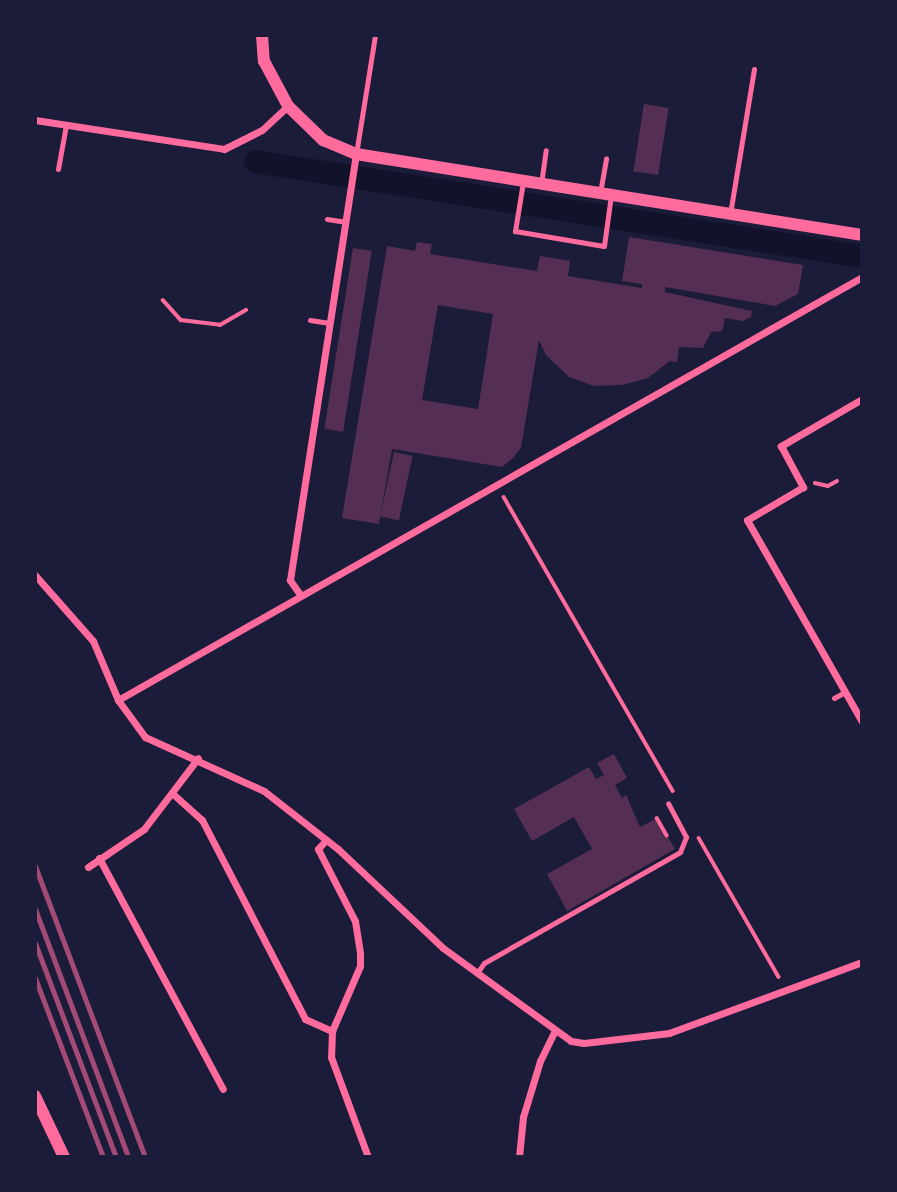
<!DOCTYPE html>
<html>
<head>
<meta charset="utf-8">
<style>
	body { margin:0 }
	#map { position:relative; width:897px; height:1192px; overflow:hidden; background:#1b1b3a; font-family:Montserrat,sans-serif }
	div>[style] { position:absolute }
	.canal>* { height:23px; margin:-11.5px; padding:0 11.5px; transform-origin:11.5px; border-radius:11.5px; background:#12122b }
	.building>* { inset:0; background:#542f53; transform-origin:0 0 }
	.path>* { height:3.5px; margin:-1.75px; padding:0 1.75px; transform-origin:1.75px; border-radius:1.75px; background:#ff6b9d }
	.service>* { height:5px; margin:-2.5px; padding:0 2.5px; transform-origin:2.5px; border-radius:2.5px; background:#ff6b9d }
	.minor>* { height:7px; margin:-3.5px; padding:0 3.5px; transform-origin:3.5px; border-radius:3.5px; background:#ff6b9d }
	.tertiary>* { height:12px; margin:-6px; padding:0 6px; transform-origin:6px; border-radius:6px; background:#ff6b9d }
	.rail>* { height:5px; margin:-2.5px; padding:0 2.5px; transform-origin:2.5px; border-radius:2.5px; background:#a44b75 }
	span { translate:-50% -50%; white-space:nowrap; text-align:center; line-height:1.15; -webkit-text-stroke:5px #1b1b3a; paint-order:stroke }
	.frame { position:absolute; inset:0; border:37px solid #1b1b3a; pointer-events:none }
</style>
</head>
<body>
<div id="map">
	<div class="canal">
		<div style="left:255px;top:161px;width:614px;rotate:8.9deg"></div>
	</div>
	<div class="building">
		<div style="left:644px;top:104px;width:25px;height:68px;rotate:9deg"></div>
		<div style="clip-path:polygon(evenodd,629px 237px,803px 265px,798px 294px,775px 306px,665px 287px,665px 292px,752px 311px,751px 317px,743px 321px,725px 318px,722px 331px,711px 332px,703px 348px,679px 347px,677px 362px,670px 361px,648px 378px,622px 385px,594px 386px,569px 377px,546px 355px,539px 340px,521px 448px,513px 458px,502px 467px,392px 449px,379px 524px,342px 518px,387px 246px,415px 251px,417px 242px,432px 244px,430px 254px,537px 271px,540px 256px,570px 261px,568px 276px,642px 288px,642px 284px,622px 281px,629px 237px,438px 305px,493px 314px,478px 409px,422px 400px,438px 305px)"></div>
		<div style="left:353px;top:248px;width:19px;height:183px;rotate:9deg"></div>
		<div style="left:394px;top:452px;width:19px;height:66px;rotate:12deg"></div>
		<div style="clip-path:polygon(614px 754px,627px 778px,615px 785px,622px 798px,626px 795px,640px 827px,657px 818px,675px 849px,567px 911px,547px 874px,592px 849px,574px 817px,532px 841px,514px 809px,589px 767px,596px 779px,604px 775px,597px 763px)"></div>
	</div>
	<div class="path">
		<div style="left:163px;top:300px;width:27px;rotate:48deg"></div>
		<div style="left:181px;top:320px;width:39px;rotate:7deg"></div>
		<div style="left:220px;top:325px;width:30px;rotate:-30deg"></div>
		<div style="left:815px;top:483px;width:13px;rotate:13deg"></div>
		<div style="left:828px;top:486px;width:10px;rotate:-29deg"></div>
		<div style="left:504px;top:497px;width:339px;rotate:60.1deg"></div>
		<div style="left:657px;top:818px;width:20px;rotate:60deg"></div>
		<div style="left:699px;top:838px;width:160px;rotate:60.1deg"></div>
	</div>
	<div class="service">
		<div style="left:356px;top:154px;width:121px;rotate:-80.9deg"></div>
		<div style="left:58px;top:169px;width:45px;rotate:-79.7deg"></div>
		<div style="left:523px;top:182px;width:50px;rotate:99.3deg"></div>
		<div style="left:515px;top:231px;width:90px;rotate:9.6deg"></div>
		<div style="left:604px;top:246px;width:51px;rotate:-82.2deg"></div>
		<div style="left:541px;top:184px;width:34px;rotate:-82deg"></div>
		<div style="left:600px;top:193px;width:35px;rotate:-80deg"></div>
		<div style="left:730px;top:214px;width:147px;rotate:-80.6deg"></div>
		<div style="left:327px;top:219px;width:18px;rotate:9deg"></div>
		<div style="left:310px;top:320px;width:18px;rotate:9deg"></div>
		<div style="left:834px;top:698px;width:13px;rotate:-29deg"></div>
		<div style="left:477px;top:973px;width:12px;rotate:-55deg"></div>
		<div style="left:484px;top:963px;width:225px;rotate:-29.5deg"></div>
		<div style="left:680px;top:852px;width:16px;rotate:-68deg"></div>
		<div style="left:686px;top:837px;width:38px;rotate:-118deg"></div>
	</div>
	<div class="minor">
		<div style="left:35px;top:120px;width:191px;rotate:8.7deg"></div>
		<div style="left:224px;top:149px;width:42px;rotate:-26.6deg"></div>
		<div style="left:262px;top:130px;width:35px;rotate:-43deg"></div>
		<div style="left:862px;top:399px;width:94px;rotate:149.9deg"></div>
		<div style="left:781px;top:446px;width:47px;rotate:61.8deg"></div>
		<div style="left:803px;top:487px;width:65px;rotate:149.5deg"></div>
		<div style="left:747px;top:520px;width:232px;rotate:60.3deg"></div>
		<div style="left:35px;top:575px;width:88px;rotate:48.7deg"></div>
		<div style="left:93px;top:641px;width:64px;rotate:67deg"></div>
		<div style="left:118px;top:700px;width:46px;rotate:53.9deg"></div>
		<div style="left:145px;top:737px;width:131px;rotate:24.4deg"></div>
		<div style="left:264px;top:791px;width:94px;rotate:38.1deg"></div>
		<div style="left:338px;top:849px;width:144px;rotate:43.3deg"></div>
		<div style="left:443px;top:948px;width:158px;rotate:36deg"></div>
		<div style="left:571px;top:1041px;width:13px;rotate:9deg"></div>
		<div style="left:584px;top:1043px;width:86px;rotate:-6.7deg"></div>
		<div style="left:669px;top:1033px;width:206px;rotate:-20.2deg"></div>
		<div style="left:299px;top:593px;width:16px;rotate:-125deg"></div>
		<div style="left:290px;top:580px;width:431px;rotate:-81.2deg"></div>
		<div style="left:118px;top:700px;width:856px;rotate:-29.62deg"></div>
		<div style="left:173px;top:794px;width:39px;rotate:42deg"></div>
		<div style="left:202px;top:820px;width:224px;rotate:62.6deg"></div>
		<div style="left:305px;top:1019px;width:30px;rotate:24deg"></div>
		<div style="left:332px;top:1031px;width:26px;rotate:92deg"></div>
		<div style="left:331px;top:1057px;width:107px;rotate:69.7deg"></div>
		<div style="left:326px;top:840px;width:12px;rotate:132deg"></div>
		<div style="left:318px;top:849px;width:81px;rotate:62.8deg"></div>
		<div style="left:355px;top:921px;width:32px;rotate:81deg"></div>
		<div style="left:360px;top:953px;width:13px;rotate:90deg"></div>
		<div style="left:360px;top:966px;width:71px;rotate:113.3deg"></div>
		<div style="left:99px;top:858px;width:262px;rotate:61.8deg"></div>
		<div style="left:88px;top:867px;width:68px;rotate:-34.2deg"></div>
		<div style="left:144px;top:829px;width:89px;rotate:-52.7deg"></div>
		<div style="left:519px;top:1157px;width:40px;rotate:-84.3deg"></div>
		<div style="left:523px;top:1117px;width:59px;rotate:-73.1deg"></div>
		<div style="left:540px;top:1061px;width:34px;rotate:-64deg"></div>
	</div>
	<div class="tertiary">
		<div style="left:262px;top:35px;width:26px;rotate:86deg"></div>
		<div style="left:264px;top:61px;width:51px;rotate:61.9deg"></div>
		<div style="left:288px;top:106px;width:49px;rotate:44.2deg"></div>
		<div style="left:323px;top:140px;width:36px;rotate:23deg"></div>
		<div style="left:356px;top:154px;width:512px;rotate:9.09deg"></div>
		<div style="left:35px;top:1096px;width:68px;rotate:64.6deg"></div>
	</div>
	<div class="rail">
		<div style="left:35px;top:866px;width:311px;rotate:69.3deg"></div>
		<div style="left:35px;top:909px;width:265px;rotate:69.4deg"></div>
		<div style="left:35px;top:943px;width:229px;rotate:69.3deg"></div>
		<div style="left:35px;top:978px;width:191px;rotate:69.2deg"></div>
	</div>
	<div class="frame"></div>
</div>
</body>
</html>
